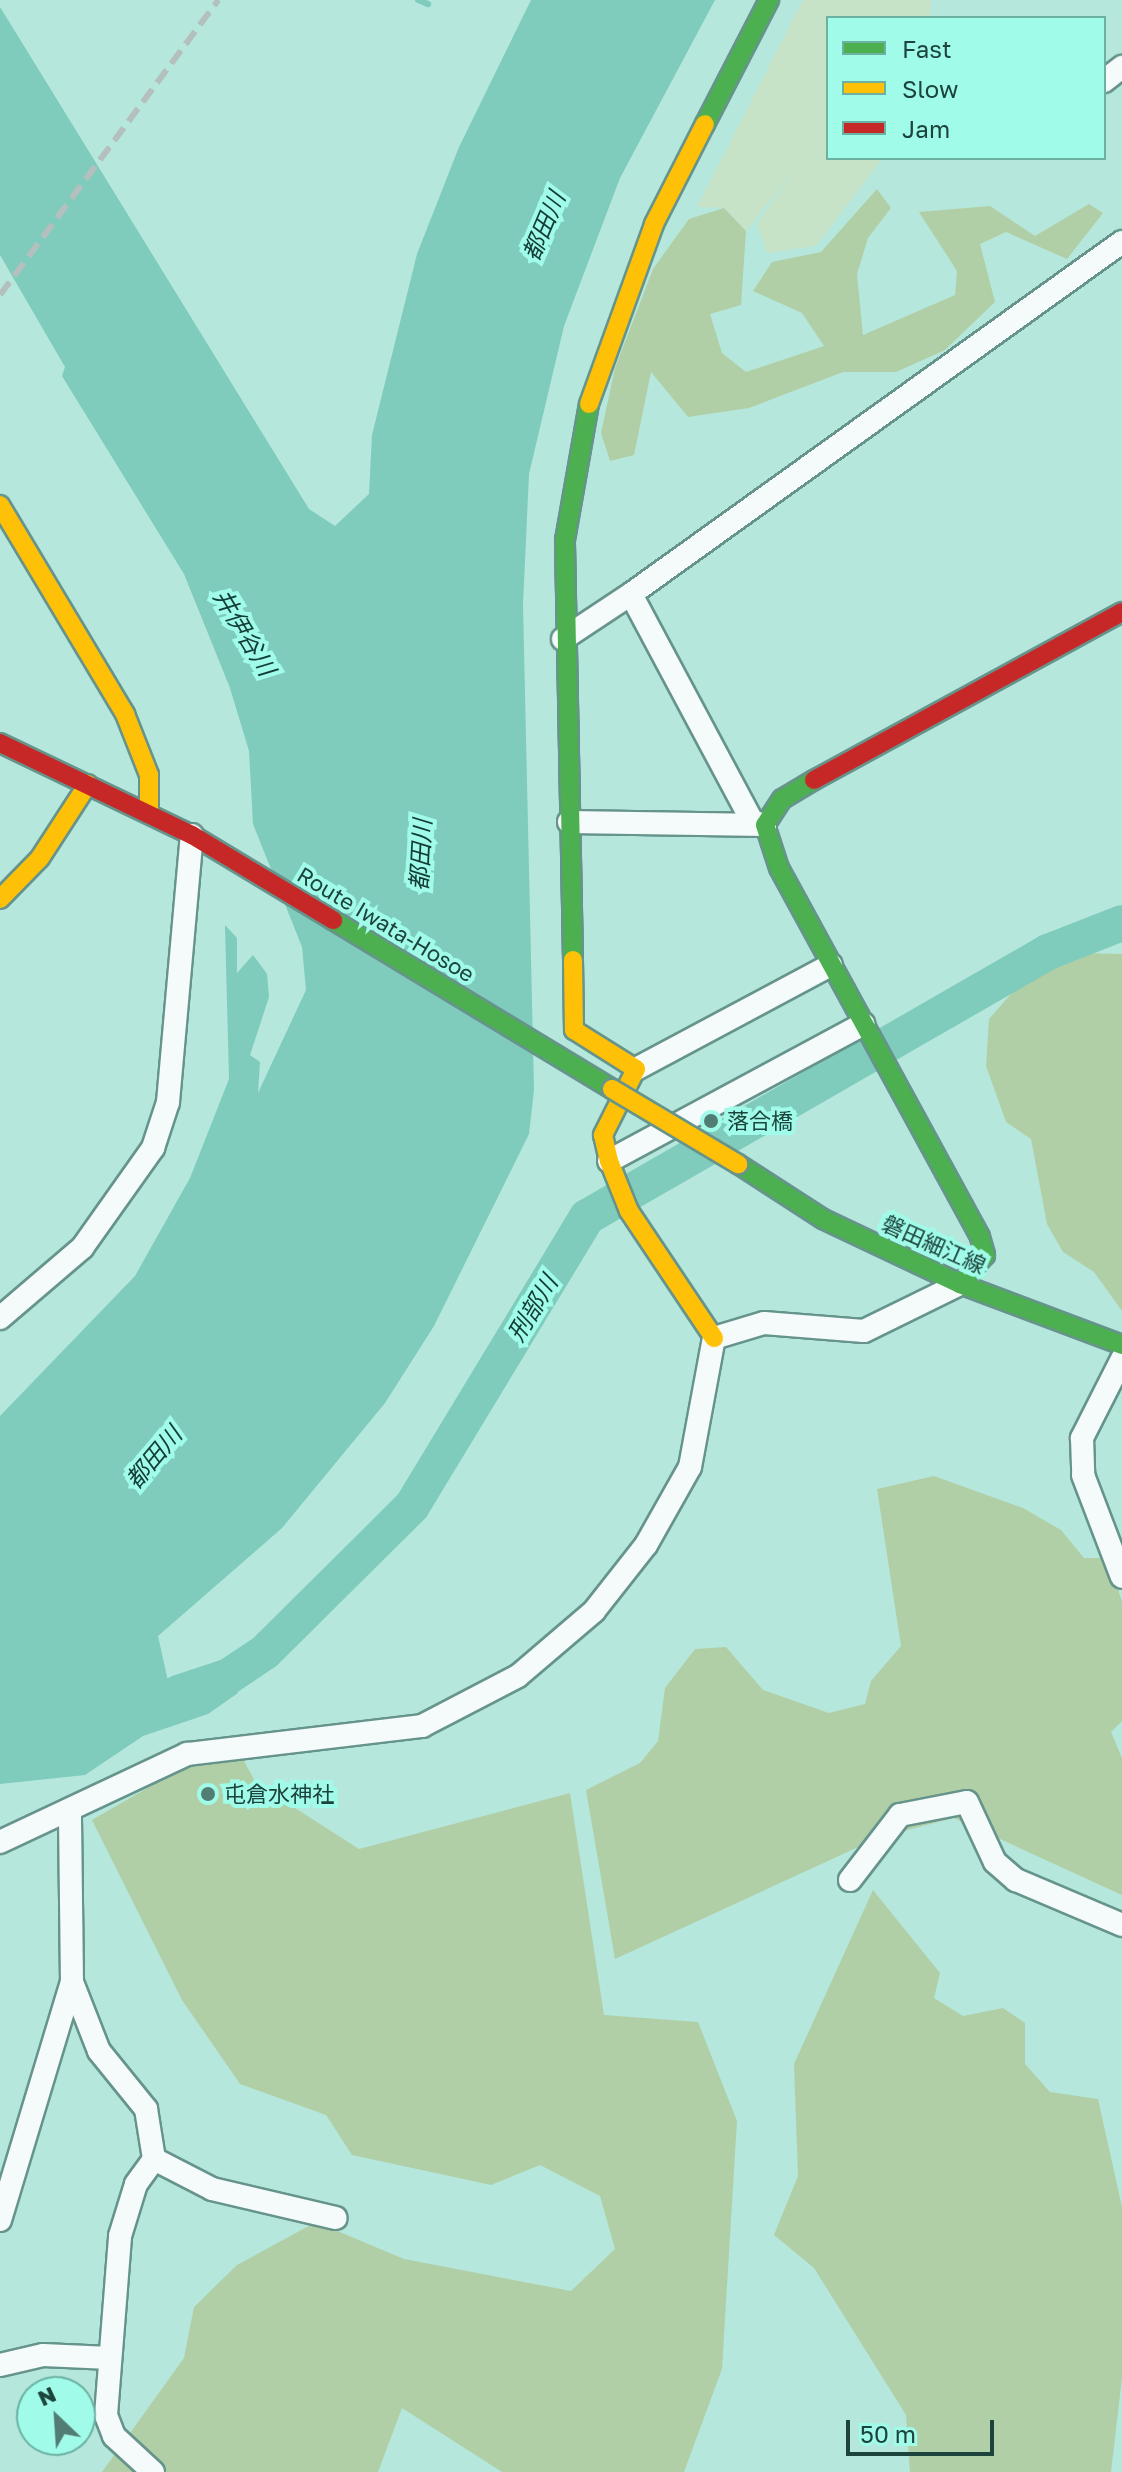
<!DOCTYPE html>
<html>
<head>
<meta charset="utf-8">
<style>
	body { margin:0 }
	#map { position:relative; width:1122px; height:2472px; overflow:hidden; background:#b5e7dc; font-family:"Golos Text","Noto Sans JP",sans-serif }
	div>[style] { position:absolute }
	.green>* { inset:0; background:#c6e2c7 }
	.forest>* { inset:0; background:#b1cfa6 }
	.water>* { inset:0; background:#7fcbbc }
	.stream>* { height:6px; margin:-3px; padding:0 3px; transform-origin:3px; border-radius:3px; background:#7fcbbc }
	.river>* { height:36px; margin:-18px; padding:0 18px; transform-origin:18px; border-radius:18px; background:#7fcbbc }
	.roads { filter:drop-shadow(2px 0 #66948c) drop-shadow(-2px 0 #66948c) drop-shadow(0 2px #66948c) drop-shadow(0 -2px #66948c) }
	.street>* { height:22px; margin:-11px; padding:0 11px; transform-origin:11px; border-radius:11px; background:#f4fbfa }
	.fast>* { height:18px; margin:-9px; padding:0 9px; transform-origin:9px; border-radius:9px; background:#4caf50 }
	.slow>* { height:18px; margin:-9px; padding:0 9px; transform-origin:9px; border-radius:9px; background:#ffc107 }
	.jam>* { height:18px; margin:-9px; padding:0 9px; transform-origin:9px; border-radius:9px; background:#c62828 }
	.rail>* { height:6px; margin-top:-3px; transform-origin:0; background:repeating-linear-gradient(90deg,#b3c0bd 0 16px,transparent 0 24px) }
	.bridges { filter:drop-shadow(2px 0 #66948c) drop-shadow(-2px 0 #66948c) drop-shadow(0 2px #66948c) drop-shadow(0 -2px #66948c) }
	.slow-bridge>* { height:18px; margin:-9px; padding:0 9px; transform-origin:9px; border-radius:9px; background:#ffc107 }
	.dots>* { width:22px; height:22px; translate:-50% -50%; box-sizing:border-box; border:4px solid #a0fce8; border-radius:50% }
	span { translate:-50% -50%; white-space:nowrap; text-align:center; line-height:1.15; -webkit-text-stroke:8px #a0fce8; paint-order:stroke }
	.street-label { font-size:22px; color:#1d443c }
	.poi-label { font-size:22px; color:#1d443c }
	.left { translate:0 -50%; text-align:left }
	.water-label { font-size:24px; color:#133c35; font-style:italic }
	.legend { position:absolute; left:826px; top:16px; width:280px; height:144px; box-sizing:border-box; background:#a0fce8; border:2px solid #6cb2a3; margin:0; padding:10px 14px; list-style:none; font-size:24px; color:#1d443c }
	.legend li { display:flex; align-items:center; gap:16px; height:40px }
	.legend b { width:40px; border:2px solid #6cb2a3 }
	.north { position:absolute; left:16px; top:2376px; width:80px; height:80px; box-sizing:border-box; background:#a0fce8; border:2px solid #6cb2a3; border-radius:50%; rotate:335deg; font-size:22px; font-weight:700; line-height:32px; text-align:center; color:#1d443c }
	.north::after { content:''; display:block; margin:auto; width:28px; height:36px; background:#527d74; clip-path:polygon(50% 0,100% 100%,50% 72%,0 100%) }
	.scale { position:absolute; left:846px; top:2420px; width:148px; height:36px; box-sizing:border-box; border:4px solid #1d443c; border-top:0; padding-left:10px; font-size:24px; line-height:28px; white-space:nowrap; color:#1d443c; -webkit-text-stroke:6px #a0fce8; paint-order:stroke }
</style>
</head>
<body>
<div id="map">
	<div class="green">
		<div style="clip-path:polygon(803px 0,931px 0,930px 18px,828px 18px,828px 158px,883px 158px,816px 246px,767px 253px,757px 223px,798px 167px,746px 231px,724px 208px,697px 207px)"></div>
	</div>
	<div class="forest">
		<div style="clip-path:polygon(877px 189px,891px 208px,868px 238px,857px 274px,863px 335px,955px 295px,957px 271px,919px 212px,990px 206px,1035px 236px,1089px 204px,1103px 213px,1067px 259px,1006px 232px,980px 244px,995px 302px,945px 350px,896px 372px,843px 372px,749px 408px,688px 417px,651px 372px,634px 455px,610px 461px,601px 433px,615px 368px,653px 269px,689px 219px,724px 208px,746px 231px,741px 305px,710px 314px,722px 353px,746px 372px,824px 346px,802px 313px,753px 291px,772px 262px,821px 252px)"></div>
		<div style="clip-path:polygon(1048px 952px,1122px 954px,1122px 1311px,1094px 1272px,1063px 1252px,1047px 1224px,1031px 1139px,1006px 1122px,986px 1066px,989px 1019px)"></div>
		<div style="clip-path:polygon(934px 1476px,1023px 1508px,1061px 1530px,1084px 1558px,1108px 1558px,1122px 1602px,1122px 1721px,1111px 1732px,1122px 1758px,1122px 1895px,954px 1818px,880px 1837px,615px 1959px,586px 1790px,640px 1763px,658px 1741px,665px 1688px,695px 1649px,726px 1647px,763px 1690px,829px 1713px,865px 1704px,871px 1681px,901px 1646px,877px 1489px)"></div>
		<div style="clip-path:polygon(232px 1739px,256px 1783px,359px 1849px,570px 1793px,604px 2015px,698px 2022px,737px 2121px,722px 2369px,684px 2472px,502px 2472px,402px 2408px,378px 2472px,102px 2472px,184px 2358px,194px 2307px,237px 2265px,316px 2222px,404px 2259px,571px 2291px,615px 2249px,600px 2196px,540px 2165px,491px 2185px,352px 2155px,326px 2115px,240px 2084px,182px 2000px,92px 1820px)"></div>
		<div style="clip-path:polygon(873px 1890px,940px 1973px,934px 1998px,963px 2016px,1003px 2008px,1025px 2023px,1025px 2064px,1050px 2092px,1098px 2099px,1122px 2207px,1122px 2378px,1111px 2472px,910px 2472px,906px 2415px,814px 2268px,774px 2235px,798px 2176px,794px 2064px)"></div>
	</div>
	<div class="water">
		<div style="clip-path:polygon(531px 0,715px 0,620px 178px,564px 326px,529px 474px,523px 605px,534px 1090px,529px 1134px,434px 1326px,385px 1403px,282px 1528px,158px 1636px,168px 1681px,183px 1685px,217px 1666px,238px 1693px,208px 1714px,143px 1736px,85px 1775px,0 1784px,0 1416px,135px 1276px,190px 1178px,229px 1079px,225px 925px,237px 938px,237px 973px,253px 955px,267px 974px,269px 997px,250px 1055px,260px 1062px,258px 1093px,306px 990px,302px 947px,253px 824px,249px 751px,230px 688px,184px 574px,62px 376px,65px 367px,0 255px,0 7px,309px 509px,335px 526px,369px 494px,372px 435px,417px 254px,459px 147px)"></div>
	</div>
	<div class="stream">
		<div style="left:418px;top:0;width:11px;rotate:22deg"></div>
	</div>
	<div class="river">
		<div style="left:178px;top:1693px;width:54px;rotate:-18.4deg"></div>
		<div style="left:229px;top:1676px;width:43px;rotate:-33.7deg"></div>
		<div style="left:265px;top:1652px;width:207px;rotate:-44.8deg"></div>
		<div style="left:412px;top:1506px;width:338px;rotate:-58.8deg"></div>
		<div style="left:587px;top:1217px;width:532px;rotate:-29.89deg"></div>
		<div style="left:1048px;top:952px;width:79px;rotate:-21.4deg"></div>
	</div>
	<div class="roads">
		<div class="street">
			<div style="left:1104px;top:81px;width:23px;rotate:-38deg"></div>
			<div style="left:563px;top:639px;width:82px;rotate:-33.5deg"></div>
			<div style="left:569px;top:822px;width:196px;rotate:0.9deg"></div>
			<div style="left:765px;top:825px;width:14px;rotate:-163deg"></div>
			<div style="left:752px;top:821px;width:257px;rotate:-118.1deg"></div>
			<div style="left:631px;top:594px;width:604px;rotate:-35.64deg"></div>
			<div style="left:636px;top:1069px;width:221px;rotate:-28.1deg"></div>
			<div style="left:609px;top:1161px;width:289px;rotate:-28.3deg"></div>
			<div style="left:0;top:1318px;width:108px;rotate:-40.5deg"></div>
			<div style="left:82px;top:1248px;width:123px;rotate:-54.6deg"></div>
			<div style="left:153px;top:1148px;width:48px;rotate:-71.9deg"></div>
			<div style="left:168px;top:1102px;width:268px;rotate:-84.9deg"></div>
			<div style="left:1122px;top:1359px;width:89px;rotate:116.9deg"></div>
			<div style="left:1082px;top:1438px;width:37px;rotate:88deg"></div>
			<div style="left:1083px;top:1475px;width:109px;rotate:69.1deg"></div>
			<div style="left:0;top:1842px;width:207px;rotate:-25.2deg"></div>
			<div style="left:187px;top:1754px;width:237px;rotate:-6.8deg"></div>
			<div style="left:422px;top:1726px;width:108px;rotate:-27.5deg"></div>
			<div style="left:518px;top:1676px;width:100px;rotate:-40.5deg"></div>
			<div style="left:594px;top:1611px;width:84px;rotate:-51.8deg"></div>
			<div style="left:646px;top:1545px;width:90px;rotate:-60.6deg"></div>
			<div style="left:690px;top:1467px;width:131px;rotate:-79.5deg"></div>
			<div style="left:714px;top:1338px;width:52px;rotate:-16.7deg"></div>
			<div style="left:764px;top:1323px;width:100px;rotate:4.6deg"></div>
			<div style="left:864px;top:1331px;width:107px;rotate:-26.1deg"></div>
			<div style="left:850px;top:1880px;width:82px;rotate:-52.4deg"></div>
			<div style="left:900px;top:1815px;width:68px;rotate:-11deg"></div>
			<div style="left:967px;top:1802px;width:66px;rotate:65deg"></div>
			<div style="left:995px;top:1862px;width:28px;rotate:41deg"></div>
			<div style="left:1016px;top:1880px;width:115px;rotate:23deg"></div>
			<div style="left:72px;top:1982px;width:74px;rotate:68.6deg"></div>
			<div style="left:99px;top:2051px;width:75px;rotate:51deg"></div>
			<div style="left:146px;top:2109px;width:51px;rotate:80.9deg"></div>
			<div style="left:0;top:2220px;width:249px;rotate:-73.2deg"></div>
			<div style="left:72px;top:1982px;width:169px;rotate:-90.7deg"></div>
			<div style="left:0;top:2365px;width:44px;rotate:-13.1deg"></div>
			<div style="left:43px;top:2355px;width:67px;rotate:2.6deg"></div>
			<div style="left:153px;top:2472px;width:53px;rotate:-137.3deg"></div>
			<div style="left:114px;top:2436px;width:22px;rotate:-111deg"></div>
			<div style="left:106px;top:2415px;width:180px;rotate:-85.5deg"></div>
			<div style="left:120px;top:2236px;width:54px;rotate:-72.9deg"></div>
			<div style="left:136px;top:2184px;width:31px;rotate:-54deg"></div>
			<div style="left:154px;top:2159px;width:65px;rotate:27.3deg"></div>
			<div style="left:212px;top:2189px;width:127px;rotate:13.2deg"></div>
		</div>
		<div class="fast">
			<div style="left:705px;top:124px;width:140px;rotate:-62.7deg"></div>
			<div style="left:814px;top:780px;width:37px;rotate:149deg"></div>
			<div style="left:782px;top:799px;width:31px;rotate:123deg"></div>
			<div style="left:765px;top:825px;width:45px;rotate:72deg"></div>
			<div style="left:779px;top:868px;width:420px;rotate:61.4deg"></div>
			<div style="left:980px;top:1237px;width:19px;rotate:74deg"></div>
			<div style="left:985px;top:1255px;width:38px;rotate:131deg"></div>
			<div style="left:333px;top:920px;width:326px;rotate:31.2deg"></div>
			<div style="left:573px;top:960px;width:420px;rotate:-91.1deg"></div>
			<div style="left:565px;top:540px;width:138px;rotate:-80deg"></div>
			<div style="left:738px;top:1164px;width:101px;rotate:32.9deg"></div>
			<div style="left:823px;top:1219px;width:152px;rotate:25.4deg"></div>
			<div style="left:960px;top:1284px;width:173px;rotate:20.6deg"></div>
		</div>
		<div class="slow">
			<div style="left:589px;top:404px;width:191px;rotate:-70.1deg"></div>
			<div style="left:654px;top:224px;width:112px;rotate:-63deg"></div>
			<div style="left:0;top:505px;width:244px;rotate:59.1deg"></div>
			<div style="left:125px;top:714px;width:66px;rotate:68.5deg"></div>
			<div style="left:149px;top:775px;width:36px;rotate:90deg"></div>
			<div style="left:0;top:899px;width:57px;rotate:-45.7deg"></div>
			<div style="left:40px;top:858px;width:88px;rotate:-57deg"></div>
			<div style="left:573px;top:960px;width:70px;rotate:89.2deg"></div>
			<div style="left:574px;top:1030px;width:73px;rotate:32.2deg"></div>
			<div style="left:636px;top:1069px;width:74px;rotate:116.6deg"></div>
			<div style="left:603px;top:1135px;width:27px;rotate:77deg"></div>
			<div style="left:609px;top:1161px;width:54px;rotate:68.2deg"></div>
			<div style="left:629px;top:1211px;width:153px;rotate:56.2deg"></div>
		</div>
		<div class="jam">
			<div style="left:0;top:743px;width:213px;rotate:25.6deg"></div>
			<div style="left:192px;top:835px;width:165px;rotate:31.1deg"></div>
			<div style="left:814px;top:780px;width:351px;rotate:-28.6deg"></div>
		</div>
	</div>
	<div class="rail">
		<div style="left:0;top:295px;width:367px;rotate:-53.5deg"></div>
	</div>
	<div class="bridges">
		<div class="slow-bridge">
			<div style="left:612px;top:1089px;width:147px;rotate:30.8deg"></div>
		</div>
	</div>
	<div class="dots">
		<div style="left:711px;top:1121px;background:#527d74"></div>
		<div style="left:208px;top:1794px;background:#527d74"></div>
	</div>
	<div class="street-label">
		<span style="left:386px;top:924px;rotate:31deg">Route Iwata-Hosoe</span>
		<span style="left:934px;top:1244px;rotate:24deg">磐田細江線</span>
	</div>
	<div class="poi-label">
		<span class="left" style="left:727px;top:1121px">落合橋</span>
		<span class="left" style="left:224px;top:1794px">屯倉水神社</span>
	</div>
	<div class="water-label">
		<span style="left:543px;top:226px;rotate:-67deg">都田川</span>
		<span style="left:245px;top:632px;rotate:59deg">井伊谷川</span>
		<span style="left:420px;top:855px;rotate:-87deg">都田川</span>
		<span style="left:532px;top:1308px;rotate:-59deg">刑部川</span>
		<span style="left:153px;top:1457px;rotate:-50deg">都田川</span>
	</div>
	<ul class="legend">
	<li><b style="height:10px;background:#4caf50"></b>Fast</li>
	<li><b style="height:10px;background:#ffc107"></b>Slow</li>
	<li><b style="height:10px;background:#c62828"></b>Jam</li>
	</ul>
	<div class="north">N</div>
	<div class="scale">50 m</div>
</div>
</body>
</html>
